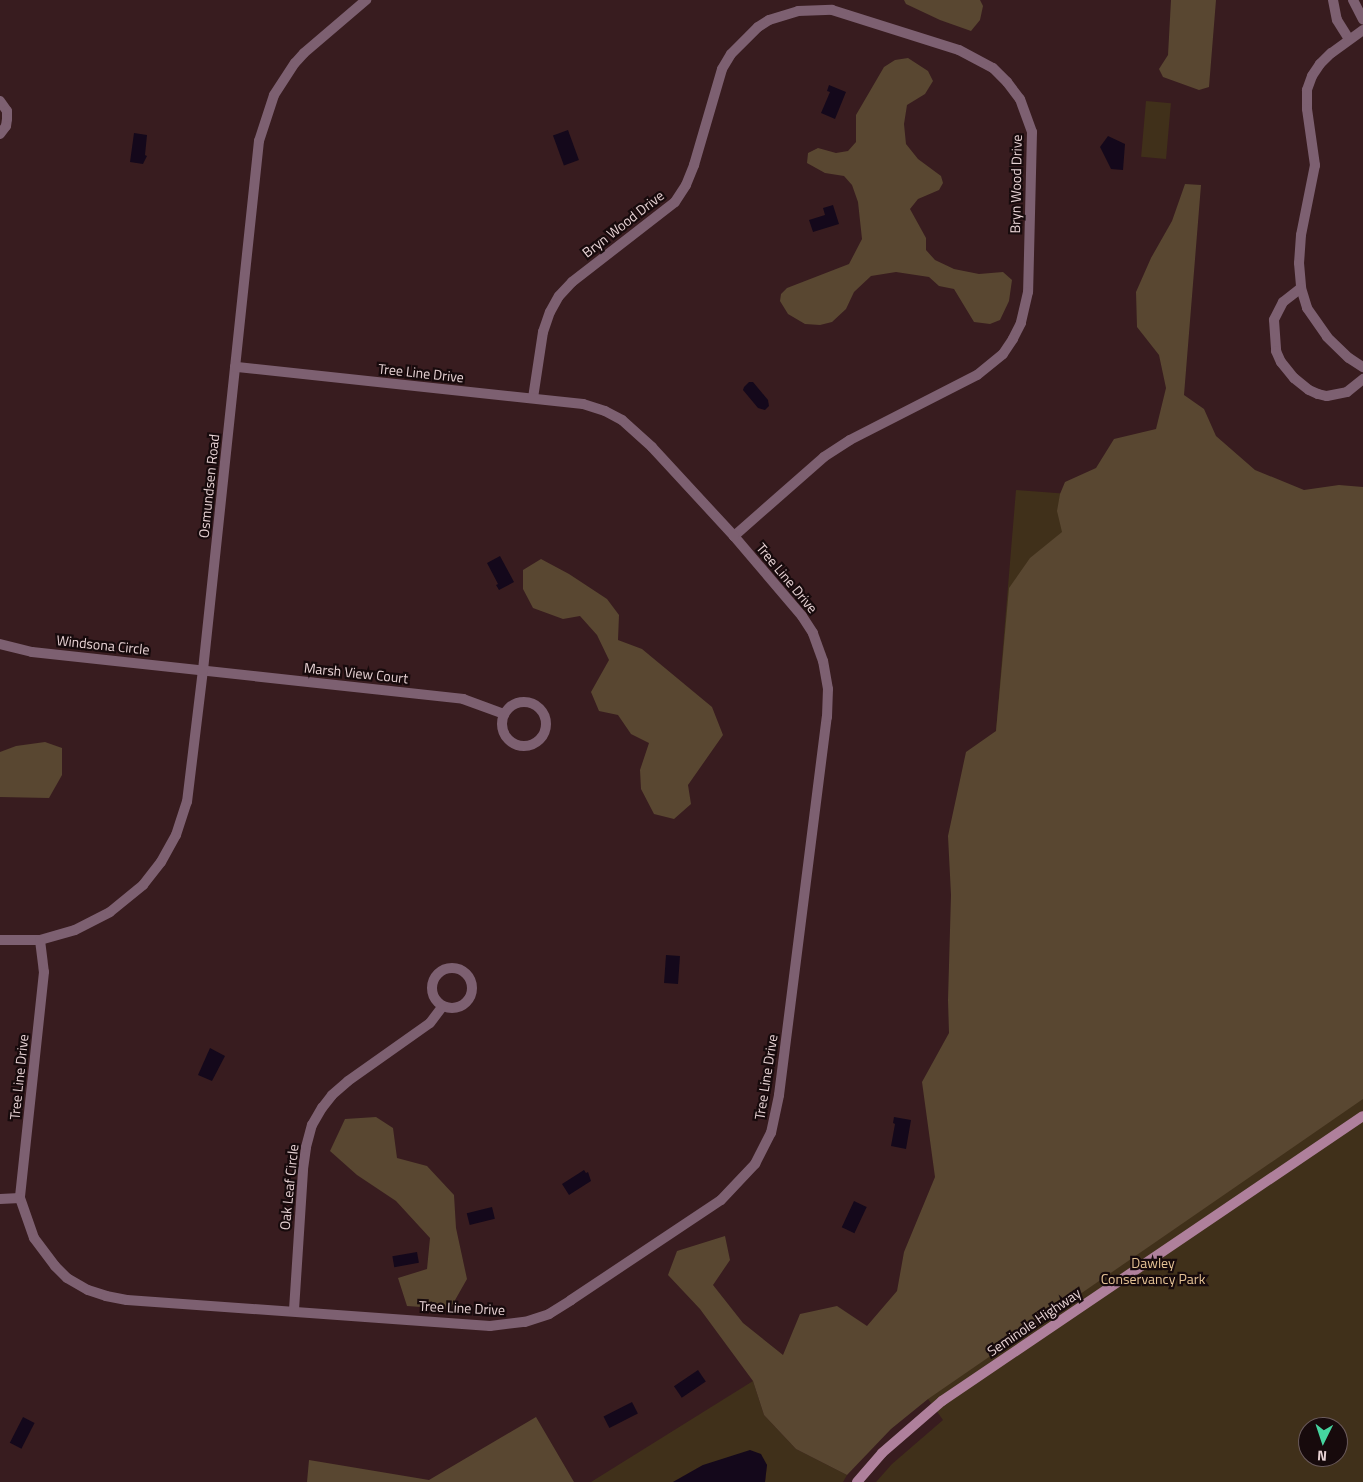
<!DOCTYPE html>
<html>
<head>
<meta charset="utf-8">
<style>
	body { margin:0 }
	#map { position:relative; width:1363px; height:1482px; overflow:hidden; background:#381c1f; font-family:"Titillium Web",sans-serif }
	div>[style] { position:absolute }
	.green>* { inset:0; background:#40301a; transform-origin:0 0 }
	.forest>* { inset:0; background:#594731 }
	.water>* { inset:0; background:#14081b; transform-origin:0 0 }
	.street>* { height:10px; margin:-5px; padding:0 5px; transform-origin:5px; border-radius:5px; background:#7d6071 }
	.street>.ring { margin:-5px; padding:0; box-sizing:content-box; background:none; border:10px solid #7d6071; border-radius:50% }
	.secondary>* { height:10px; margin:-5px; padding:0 5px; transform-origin:5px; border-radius:5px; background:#af809c }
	span { translate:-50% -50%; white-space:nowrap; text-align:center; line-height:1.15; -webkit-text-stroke:4.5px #170a0c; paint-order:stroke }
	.street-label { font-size:14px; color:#e7d2d4 }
	.park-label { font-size:14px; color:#e4c194 }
	.north { position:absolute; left:1298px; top:1417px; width:50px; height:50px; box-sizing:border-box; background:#170a0c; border:1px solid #6a5a5c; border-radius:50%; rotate:184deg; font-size:14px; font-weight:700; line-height:20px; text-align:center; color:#e7d2d4 }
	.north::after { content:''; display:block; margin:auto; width:18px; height:22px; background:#45d49f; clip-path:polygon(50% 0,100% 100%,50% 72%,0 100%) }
</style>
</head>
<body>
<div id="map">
	<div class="green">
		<div style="left:1146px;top:101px;width:25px;height:56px;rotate:5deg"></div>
		<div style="clip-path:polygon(evenodd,1016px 490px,1363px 516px,1363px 1482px,876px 1482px,892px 1464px,943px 1420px,928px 1399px,996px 731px,1016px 490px,1308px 1427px,1338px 1427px,1338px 1457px,1308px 1457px,1308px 1427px)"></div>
		<div style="clip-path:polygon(753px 1381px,764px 1415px,796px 1449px,847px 1475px,843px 1482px,765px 1482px,767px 1464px,703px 1465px,673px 1482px,591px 1482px)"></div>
	</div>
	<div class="forest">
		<div style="clip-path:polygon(904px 0,980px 0,983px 6px,980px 20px,971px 31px,940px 20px,906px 4px)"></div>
		<div style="clip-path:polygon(1171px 0,1216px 0,1209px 87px,1199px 90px,1163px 77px,1159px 69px,1168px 55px)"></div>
		<div style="clip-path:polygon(908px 58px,928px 71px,933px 81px,925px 94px,907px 105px,904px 124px,906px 144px,918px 159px,941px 176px,943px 183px,939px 190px,918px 199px,910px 209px,926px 238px,926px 250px,935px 260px,954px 269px,979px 274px,1003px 272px,1012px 280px,1009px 301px,1000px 320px,990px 324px,974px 322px,954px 289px,939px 286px,929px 277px,896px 272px,871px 276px,854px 292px,846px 309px,832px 322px,820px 325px,805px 324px,788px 314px,780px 301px,781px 294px,787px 288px,849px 264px,862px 239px,858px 202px,852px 185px,844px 176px,825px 173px,807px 163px,808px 153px,818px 148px,836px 153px,848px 151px,856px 142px,856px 115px,884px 67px,895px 60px)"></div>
		<div style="clip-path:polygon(1185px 184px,1201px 185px,1184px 395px,1204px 409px,1216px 436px,1255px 470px,1304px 490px,1339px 485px,1363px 487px,1363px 1099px,928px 1399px,891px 1429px,847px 1475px,796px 1449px,764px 1415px,753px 1381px,700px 1309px,668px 1275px,677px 1251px,725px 1236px,730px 1260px,713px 1285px,743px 1323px,783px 1355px,800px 1314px,837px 1306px,867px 1326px,897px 1291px,904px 1252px,935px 1177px,922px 1082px,949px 1033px,948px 1000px,951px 895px,948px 836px,966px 752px,996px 731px,1009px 588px,1030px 558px,1062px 532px,1057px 511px,1060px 494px,1065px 482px,1096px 468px,1114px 439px,1156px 429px,1166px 388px,1159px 355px,1137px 327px,1136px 292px,1151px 258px,1172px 221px)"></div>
		<div style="clip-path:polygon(541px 559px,569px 574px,607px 599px,619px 615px,618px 640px,642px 649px,712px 707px,723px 735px,688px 785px,691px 804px,674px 819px,654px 814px,641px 789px,640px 770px,649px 743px,631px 734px,618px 715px,599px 711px,591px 692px,609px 660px,597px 635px,580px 616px,563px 619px,533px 608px,523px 589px,523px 570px)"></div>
		<div style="clip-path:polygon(45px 742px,62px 748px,62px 775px,49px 798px,0 797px,0 752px,16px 746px)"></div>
		<div style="clip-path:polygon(376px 1117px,393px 1128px,397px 1158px,427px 1166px,454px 1195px,456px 1228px,467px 1279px,450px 1309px,407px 1306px,398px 1278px,427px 1269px,430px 1238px,396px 1201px,357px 1175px,330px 1151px,345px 1119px)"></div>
		<div style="clip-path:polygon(536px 1417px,574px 1482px,307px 1482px,309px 1460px,429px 1480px)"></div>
	</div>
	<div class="water">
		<div style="clip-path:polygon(829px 85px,846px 92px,835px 119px,821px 113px,830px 92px,827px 91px)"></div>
		<div style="left:568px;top:130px;width:32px;height:16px;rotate:70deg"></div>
		<div style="clip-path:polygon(134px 133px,147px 135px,145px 155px,147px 156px,143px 164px,130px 162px)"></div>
		<div style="clip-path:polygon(1108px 136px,1125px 144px,1123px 170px,1111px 169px,1100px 147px)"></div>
		<div style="clip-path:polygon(833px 205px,839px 224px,813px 232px,809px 220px,825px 215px,823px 208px)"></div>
		<div style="clip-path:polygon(749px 382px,753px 382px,768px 400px,769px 406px,765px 410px,758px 408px,743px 390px,744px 387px)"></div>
		<div style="clip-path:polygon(500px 556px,514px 582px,499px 590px,496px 585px,498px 584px,487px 563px)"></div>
		<div style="left:666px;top:955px;width:14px;height:28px;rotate:4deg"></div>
		<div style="clip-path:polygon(210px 1048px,225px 1056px,212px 1081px,198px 1075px)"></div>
		<div style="clip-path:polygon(894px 1117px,911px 1120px,906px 1149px,891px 1146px,895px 1124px,893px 1123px)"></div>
		<div style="clip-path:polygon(584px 1170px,586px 1173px,588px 1172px,591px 1181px,569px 1195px,562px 1184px)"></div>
		<div style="left:854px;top:1201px;width:14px;height:29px;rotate:25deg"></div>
		<div style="left:492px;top:1207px;width:12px;height:26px;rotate:76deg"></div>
		<div style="left:417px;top:1252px;width:11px;height:25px;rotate:80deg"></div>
		<div style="left:698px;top:1370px;width:14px;height:29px;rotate:56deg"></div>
		<div style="left:632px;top:1402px;width:13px;height:32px;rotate:63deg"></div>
		<div style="left:23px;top:1417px;width:13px;height:29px;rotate:27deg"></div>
		<div style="clip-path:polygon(750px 1450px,761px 1454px,767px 1465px,765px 1482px,673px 1482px,703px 1465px)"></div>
	</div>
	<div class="street">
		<div style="left:1333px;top:0;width:20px;rotate:79deg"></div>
		<div style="left:1337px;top:20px;width:22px;rotate:58deg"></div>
		<div style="left:1353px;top:0;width:22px;rotate:63deg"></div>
		<div style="left:1363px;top:30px;width:39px;rotate:144deg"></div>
		<div style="left:1331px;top:53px;width:16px;rotate:135deg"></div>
		<div style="left:1320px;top:64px;width:14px;rotate:124deg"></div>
		<div style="left:1312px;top:76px;width:15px;rotate:110deg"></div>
		<div style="left:1307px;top:90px;width:19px;rotate:90deg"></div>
		<div style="left:1307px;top:109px;width:57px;rotate:81.9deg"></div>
		<div style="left:1315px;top:165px;width:71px;rotate:101.3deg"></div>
		<div style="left:1301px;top:235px;width:28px;rotate:94deg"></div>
		<div style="left:1299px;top:263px;width:25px;rotate:85deg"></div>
		<div style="left:1301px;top:288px;width:21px;rotate:73deg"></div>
		<div style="left:1307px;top:308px;width:35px;rotate:55deg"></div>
		<div style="left:1327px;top:337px;width:30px;rotate:44deg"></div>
		<div style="left:1349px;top:358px;width:17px;rotate:33deg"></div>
		<div style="left:0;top:101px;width:12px;rotate:55deg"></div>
		<div style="left:7px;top:111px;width:8px;rotate:90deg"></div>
		<div style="left:7px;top:119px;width:7px;rotate:98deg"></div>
		<div style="left:6px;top:126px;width:10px;rotate:127deg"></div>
		<div style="left:1301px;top:288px;width:23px;rotate:142deg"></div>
		<div style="left:1283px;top:302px;width:20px;rotate:117deg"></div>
		<div style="left:1274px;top:320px;width:31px;rotate:86deg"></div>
		<div style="left:1276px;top:351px;width:12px;rotate:66deg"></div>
		<div style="left:1281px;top:362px;width:21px;rotate:51deg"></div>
		<div style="left:1294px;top:378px;width:19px;rotate:39deg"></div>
		<div style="left:1309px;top:390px;width:10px;rotate:24deg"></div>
		<div style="left:1318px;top:394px;width:9px;rotate:13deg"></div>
		<div style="left:1327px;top:396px;width:20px;rotate:-11deg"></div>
		<div style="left:1347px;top:392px;width:21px;rotate:-39deg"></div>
		<div style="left:533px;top:398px;width:67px;rotate:-81.4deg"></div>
		<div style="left:543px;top:332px;width:21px;rotate:-71deg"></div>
		<div style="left:550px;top:312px;width:18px;rotate:-61deg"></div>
		<div style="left:559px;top:296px;width:19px;rotate:-47deg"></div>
		<div style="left:572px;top:282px;width:130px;rotate:-37.8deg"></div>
		<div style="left:675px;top:202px;width:20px;rotate:-57deg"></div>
		<div style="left:686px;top:185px;width:22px;rotate:-68deg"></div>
		<div style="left:694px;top:165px;width:100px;rotate:-73.7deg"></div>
		<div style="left:722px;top:69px;width:17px;rotate:-59deg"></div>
		<div style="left:731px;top:54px;width:38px;rotate:-45deg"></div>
		<div style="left:758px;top:27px;width:13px;rotate:-32deg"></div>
		<div style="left:769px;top:20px;width:30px;rotate:-17deg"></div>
		<div style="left:798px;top:11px;width:34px;rotate:-2deg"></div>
		<div style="left:832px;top:10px;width:133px;rotate:17.5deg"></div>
		<div style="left:959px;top:50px;width:38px;rotate:28deg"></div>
		<div style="left:993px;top:68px;width:20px;rotate:45deg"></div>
		<div style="left:1007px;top:82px;width:21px;rotate:53deg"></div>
		<div style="left:1020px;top:99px;width:35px;rotate:70deg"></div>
		<div style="left:1032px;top:132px;width:160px;rotate:91.4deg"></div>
		<div style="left:1028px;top:292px;width:32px;rotate:103deg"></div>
		<div style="left:1021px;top:323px;width:18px;rotate:117deg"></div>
		<div style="left:1013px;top:339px;width:18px;rotate:124deg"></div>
		<div style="left:1003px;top:354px;width:33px;rotate:141deg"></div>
		<div style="left:977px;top:375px;width:143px;rotate:152.9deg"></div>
		<div style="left:850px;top:440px;width:31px;rotate:147deg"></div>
		<div style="left:824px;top:457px;width:120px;rotate:138.7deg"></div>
		<div style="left:0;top:644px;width:33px;rotate:14deg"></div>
		<div style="left:32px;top:652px;width:434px;rotate:6.2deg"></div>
		<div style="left:463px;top:699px;width:44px;rotate:20.1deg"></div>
		<div class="ring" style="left:502px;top:702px;width:34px;height:34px"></div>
		<div style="left:0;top:940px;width:40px"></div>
		<div style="left:40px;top:940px;width:36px;rotate:-16deg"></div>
		<div style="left:75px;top:930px;width:39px;rotate:-27deg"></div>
		<div style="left:110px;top:912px;width:43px;rotate:-39.3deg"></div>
		<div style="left:143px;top:885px;width:29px;rotate:-52deg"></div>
		<div style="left:161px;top:862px;width:31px;rotate:-61deg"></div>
		<div style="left:176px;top:835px;width:35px;rotate:-72deg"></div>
		<div style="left:187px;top:802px;width:133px;rotate:-83.1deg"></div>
		<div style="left:203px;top:670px;width:532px;rotate:-83.96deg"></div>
		<div style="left:259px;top:141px;width:48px;rotate:-71.9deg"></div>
		<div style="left:274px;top:95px;width:38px;rotate:-57deg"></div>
		<div style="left:295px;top:63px;width:13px;rotate:-48deg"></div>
		<div style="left:304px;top:53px;width:82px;rotate:-40.5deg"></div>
		<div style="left:40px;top:940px;width:32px;rotate:83deg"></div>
		<div style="left:44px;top:972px;width:227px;rotate:96.1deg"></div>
		<div style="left:20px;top:1198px;width:42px;rotate:70.7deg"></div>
		<div style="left:34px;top:1238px;width:35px;rotate:53deg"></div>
		<div style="left:55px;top:1266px;width:17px;rotate:45deg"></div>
		<div style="left:67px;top:1278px;width:24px;rotate:30deg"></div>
		<div style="left:88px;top:1290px;width:19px;rotate:18deg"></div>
		<div style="left:106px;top:1296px;width:21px;rotate:11deg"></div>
		<div style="left:127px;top:1300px;width:364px;rotate:4.1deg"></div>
		<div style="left:490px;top:1326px;width:35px;rotate:-7deg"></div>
		<div style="left:525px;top:1322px;width:25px;rotate:-18deg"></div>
		<div style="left:549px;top:1314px;width:26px;rotate:-32deg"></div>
		<div style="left:571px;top:1300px;width:180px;rotate:-33.7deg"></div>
		<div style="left:721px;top:1200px;width:50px;rotate:-46.6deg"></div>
		<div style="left:755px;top:1164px;width:35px;rotate:-63deg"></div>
		<div style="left:771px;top:1133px;width:39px;rotate:-78deg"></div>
		<div style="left:779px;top:1095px;width:381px;rotate:-82.8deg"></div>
		<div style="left:827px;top:717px;width:28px;rotate:-88deg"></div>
		<div style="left:828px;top:689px;width:28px;rotate:-100deg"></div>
		<div style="left:823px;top:661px;width:30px;rotate:-110deg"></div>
		<div style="left:813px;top:633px;width:20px;rotate:-123deg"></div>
		<div style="left:802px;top:616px;width:105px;rotate:-130.4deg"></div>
		<div style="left:734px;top:536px;width:121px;rotate:-132.7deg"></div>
		<div style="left:652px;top:447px;width:40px;rotate:-138deg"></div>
		<div style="left:622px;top:420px;width:19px;rotate:-152deg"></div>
		<div style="left:605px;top:411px;width:23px;rotate:-162deg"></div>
		<div style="left:583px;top:404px;width:350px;rotate:-173.9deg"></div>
		<div class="ring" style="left:432px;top:968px;width:30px;height:30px"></div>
		<div style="left:0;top:1199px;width:20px;rotate:-3deg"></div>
		<div style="left:294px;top:1310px;width:141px;rotate:-86.3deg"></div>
		<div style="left:303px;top:1169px;width:22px;rotate:-82deg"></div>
		<div style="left:306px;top:1147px;width:23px;rotate:-75deg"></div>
		<div style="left:312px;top:1125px;width:20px;rotate:-60deg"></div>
		<div style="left:322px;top:1108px;width:16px;rotate:-52deg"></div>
		<div style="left:332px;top:1095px;width:21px;rotate:-41deg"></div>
		<div style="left:348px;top:1081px;width:100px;rotate:-35.3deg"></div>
		<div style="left:430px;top:1023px;width:21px;rotate:-53deg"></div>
	</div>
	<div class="secondary">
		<div style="left:857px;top:1482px;width:38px;rotate:-49deg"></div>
		<div style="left:882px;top:1453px;width:79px;rotate:-40.9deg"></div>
		<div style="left:942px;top:1401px;width:508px;rotate:-34.1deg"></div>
	</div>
	<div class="street-label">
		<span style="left:1016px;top:184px;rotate:-89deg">Bryn Wood Drive</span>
		<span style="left:623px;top:224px;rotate:-38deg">Bryn Wood Drive</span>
		<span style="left:421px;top:373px;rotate:6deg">Tree Line Drive</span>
		<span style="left:209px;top:486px;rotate:-84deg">Osmundsen Road</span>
		<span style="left:787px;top:578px;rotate:50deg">Tree Line Drive</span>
		<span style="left:103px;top:645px;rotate:6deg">Windsona Circle</span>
		<span style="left:356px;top:673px;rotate:6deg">Marsh View Court</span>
		<span style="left:19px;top:1077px;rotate:-84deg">Tree Line Drive</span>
		<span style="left:766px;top:1077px;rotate:-81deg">Tree Line Drive</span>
		<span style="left:289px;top:1187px;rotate:-84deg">Oak Leaf Circle</span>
		<span style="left:462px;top:1308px;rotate:3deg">Tree Line Drive</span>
		<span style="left:1034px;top:1322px;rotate:-34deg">Seminole Highway</span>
	</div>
	<div class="park-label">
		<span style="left:1153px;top:1271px">Dawley<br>Conservancy Park</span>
	</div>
	<div class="north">N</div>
</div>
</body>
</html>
